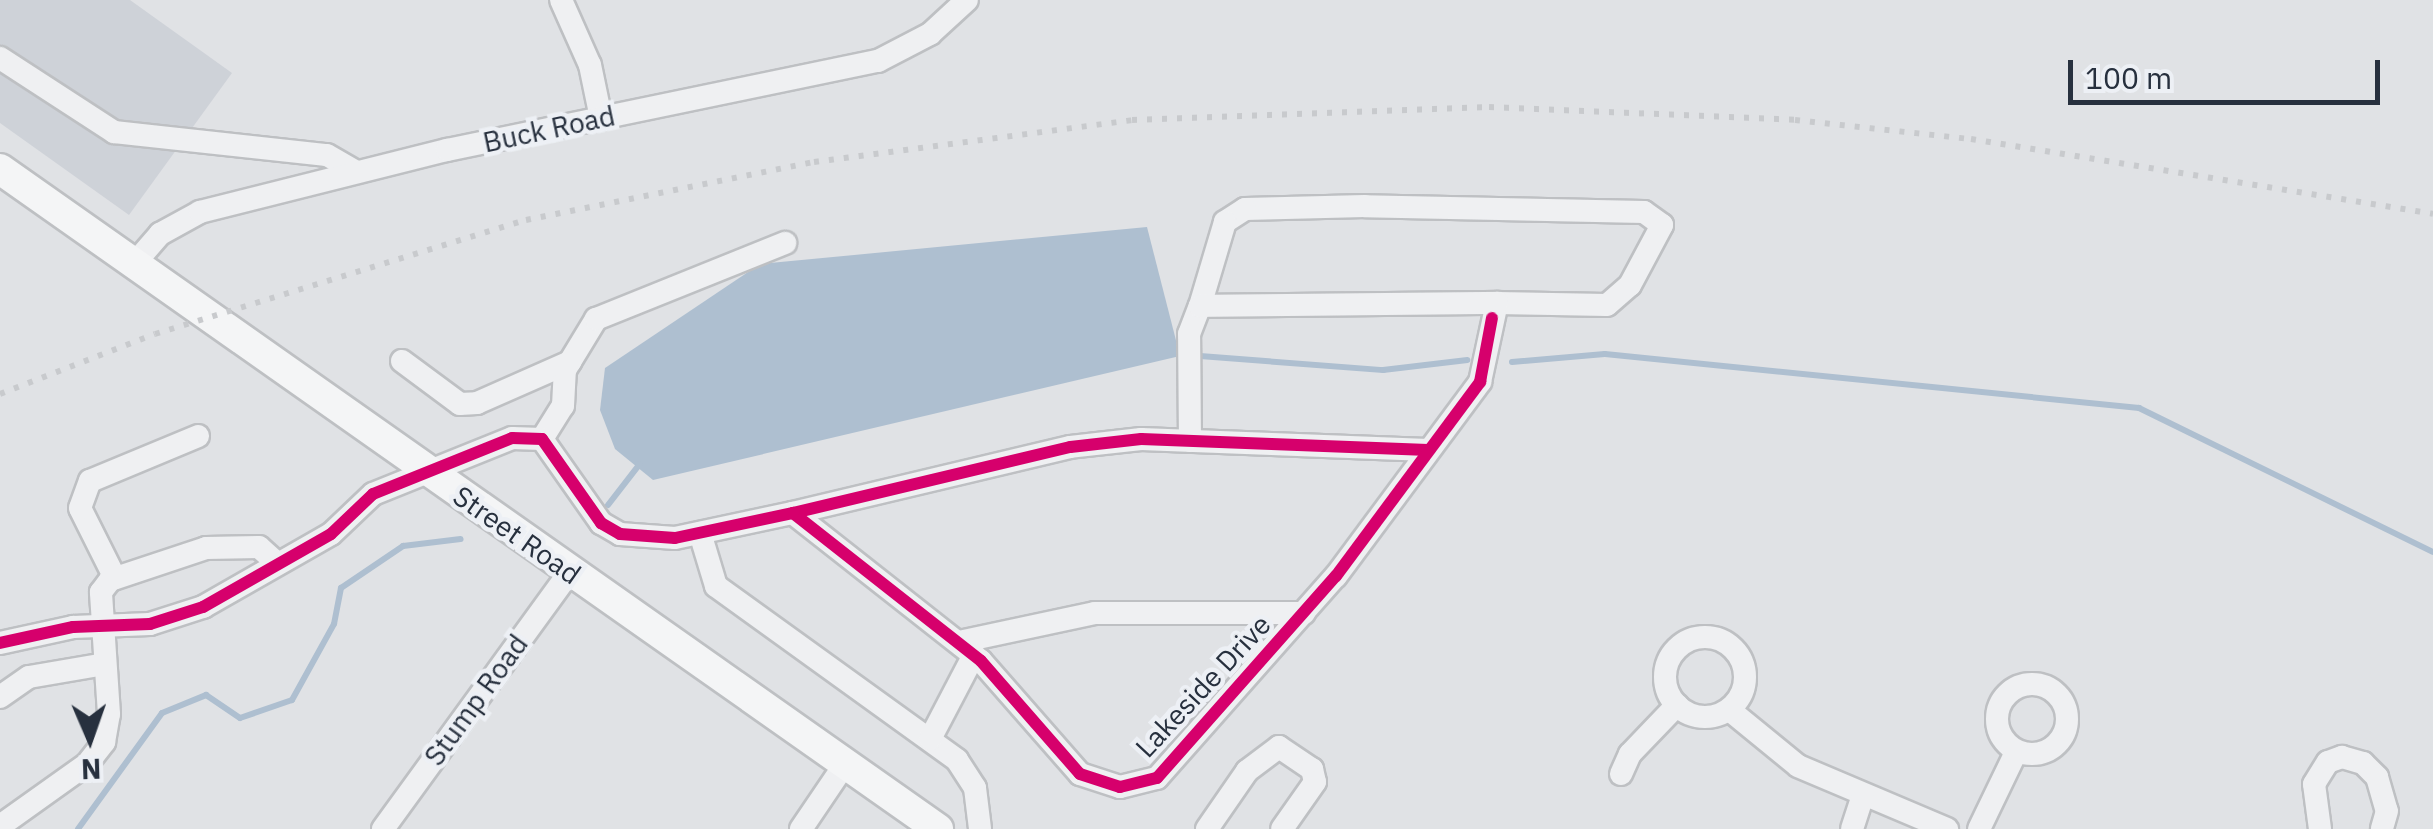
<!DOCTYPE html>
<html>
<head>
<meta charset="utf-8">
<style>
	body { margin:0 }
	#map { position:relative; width:2433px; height:829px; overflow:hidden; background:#e0e2e5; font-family:"IBM Plex Sans",sans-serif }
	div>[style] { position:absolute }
	.built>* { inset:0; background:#ced2d8 }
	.water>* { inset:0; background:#aebfd0 }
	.stream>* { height:6px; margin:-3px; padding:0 3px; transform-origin:3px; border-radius:3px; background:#aebfd0 }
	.roads { filter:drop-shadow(2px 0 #bec0c3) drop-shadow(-2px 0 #bec0c3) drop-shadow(0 2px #bec0c3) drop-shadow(0 -2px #bec0c3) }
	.minor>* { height:22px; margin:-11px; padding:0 11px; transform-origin:11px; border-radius:11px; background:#eff0f2 }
	.minor>.ring { margin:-11px; padding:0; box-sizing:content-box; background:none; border:22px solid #eff0f2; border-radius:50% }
	.major>* { height:30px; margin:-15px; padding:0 15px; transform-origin:15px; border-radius:15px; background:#f4f5f6 }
	.rail>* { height:6px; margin-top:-3px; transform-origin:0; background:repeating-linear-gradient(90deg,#c8cacd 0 5px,transparent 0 15px) }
	.cycleway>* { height:12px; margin:-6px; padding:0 6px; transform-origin:6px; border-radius:6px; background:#d6006c }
	span { translate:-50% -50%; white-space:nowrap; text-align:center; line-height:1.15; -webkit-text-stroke:9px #edf0f5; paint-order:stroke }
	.street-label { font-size:28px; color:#27303e }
	.north { position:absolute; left:40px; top:689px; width:100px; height:100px; -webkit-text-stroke:8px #edf0f5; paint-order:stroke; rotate:178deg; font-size:28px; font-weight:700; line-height:40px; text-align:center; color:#27303e }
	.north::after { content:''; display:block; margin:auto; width:35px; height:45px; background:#27303e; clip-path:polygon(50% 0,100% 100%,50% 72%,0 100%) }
	.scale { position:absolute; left:2068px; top:60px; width:312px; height:45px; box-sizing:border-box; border:5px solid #27303e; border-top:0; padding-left:12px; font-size:30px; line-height:35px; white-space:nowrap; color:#27303e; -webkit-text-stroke:8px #edf0f5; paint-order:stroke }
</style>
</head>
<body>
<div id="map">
	<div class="built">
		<div style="clip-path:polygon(0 0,130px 0,232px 73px,129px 215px,0 123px)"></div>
	</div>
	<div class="water">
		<div style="clip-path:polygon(1147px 227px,1180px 356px,653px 480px,615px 449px,600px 410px,605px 368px,760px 264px)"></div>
	</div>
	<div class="stream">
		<div style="left:1200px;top:356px;width:184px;rotate:4.4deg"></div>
		<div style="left:1383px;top:370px;width:85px;rotate:-6.8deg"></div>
		<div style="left:1512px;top:362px;width:93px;rotate:-4.9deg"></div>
		<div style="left:1605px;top:354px;width:537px;rotate:5.77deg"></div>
		<div style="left:2139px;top:408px;width:327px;rotate:26.1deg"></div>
		<div style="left:608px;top:505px;width:51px;rotate:-52.2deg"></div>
		<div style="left:78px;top:829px;width:143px;rotate:-54.1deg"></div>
		<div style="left:162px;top:713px;width:48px;rotate:-22.2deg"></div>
		<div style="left:206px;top:695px;width:41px;rotate:34.1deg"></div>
		<div style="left:240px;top:718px;width:55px;rotate:-19.1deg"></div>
		<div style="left:292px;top:700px;width:87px;rotate:-61.1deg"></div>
		<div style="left:334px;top:624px;width:37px;rotate:-79deg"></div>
		<div style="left:341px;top:588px;width:75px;rotate:-34.1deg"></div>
		<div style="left:403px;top:546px;width:58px;rotate:-6.9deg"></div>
	</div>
	<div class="roads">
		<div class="minor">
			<div style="left:561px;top:0;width:71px;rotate:66deg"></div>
			<div style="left:590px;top:65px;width:54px;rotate:78.3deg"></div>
			<div style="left:0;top:58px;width:136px;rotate:33deg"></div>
			<div style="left:114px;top:132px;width:214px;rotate:6.2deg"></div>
			<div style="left:327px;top:155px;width:34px;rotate:30deg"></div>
			<div style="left:134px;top:264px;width:40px;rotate:-49deg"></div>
			<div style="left:160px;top:234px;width:46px;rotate:-28.8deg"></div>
			<div style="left:200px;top:212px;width:255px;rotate:-14.1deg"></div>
			<div style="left:447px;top:150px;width:440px;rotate:-11.7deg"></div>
			<div style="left:878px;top:61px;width:59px;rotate:-27.4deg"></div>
			<div style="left:930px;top:34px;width:50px;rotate:-42.6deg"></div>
			<div style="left:402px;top:361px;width:72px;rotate:36.6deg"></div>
			<div style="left:460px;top:404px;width:17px;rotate:-3deg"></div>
			<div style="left:477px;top:403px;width:102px;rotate:-23.8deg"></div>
			<div style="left:542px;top:439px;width:39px;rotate:-58deg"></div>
			<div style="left:563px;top:406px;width:36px;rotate:-87deg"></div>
			<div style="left:565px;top:370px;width:60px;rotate:-58.7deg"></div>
			<div style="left:596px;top:319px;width:204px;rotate:-21.9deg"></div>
			<div style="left:1190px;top:441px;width:107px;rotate:-90.5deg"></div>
			<div style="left:1189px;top:334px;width:30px;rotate:-69deg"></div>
			<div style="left:1428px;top:450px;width:287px;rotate:-177.8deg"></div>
			<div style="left:1141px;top:439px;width:71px;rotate:173.6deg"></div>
			<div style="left:1070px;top:447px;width:285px;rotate:166.6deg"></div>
			<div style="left:793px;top:513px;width:239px;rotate:38.2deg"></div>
			<div style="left:981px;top:661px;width:150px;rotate:48.8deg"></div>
			<div style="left:1080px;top:774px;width:42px;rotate:18deg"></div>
			<div style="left:1120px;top:787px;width:38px;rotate:-14deg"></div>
			<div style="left:1157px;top:778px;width:270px;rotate:-48.5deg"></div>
			<div style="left:1336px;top:576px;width:242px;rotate:-53.4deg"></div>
			<div style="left:1480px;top:382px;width:81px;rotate:-77.9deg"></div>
			<div style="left:1497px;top:303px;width:110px;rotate:1deg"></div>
			<div style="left:1607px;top:305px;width:30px;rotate:-41deg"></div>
			<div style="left:1630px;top:285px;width:68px;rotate:-61.9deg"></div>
			<div style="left:1662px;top:225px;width:22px;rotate:-144deg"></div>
			<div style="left:1644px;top:212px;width:279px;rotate:-178.8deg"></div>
			<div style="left:1365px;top:206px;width:120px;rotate:178.6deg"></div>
			<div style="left:1245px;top:209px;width:24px;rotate:147deg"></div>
			<div style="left:1225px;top:222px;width:88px;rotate:106.6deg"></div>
			<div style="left:1200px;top:306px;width:297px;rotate:-0.6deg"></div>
			<div style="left:700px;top:533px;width:55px;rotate:73.2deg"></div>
			<div style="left:716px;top:586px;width:297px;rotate:35.8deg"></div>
			<div style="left:957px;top:760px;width:33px;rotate:57deg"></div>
			<div style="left:975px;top:788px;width:41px;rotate:83deg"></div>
			<div style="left:115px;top:578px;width:78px;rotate:-116.6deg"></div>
			<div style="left:80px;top:508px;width:29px;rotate:-70deg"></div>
			<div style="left:90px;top:481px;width:117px;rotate:-22.6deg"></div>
			<div class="ring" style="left:1665px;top:637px;width:58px;height:58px"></div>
			<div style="left:959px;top:642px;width:139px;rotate:-12deg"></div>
			<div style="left:1095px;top:613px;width:209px"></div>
			<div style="left:0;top:643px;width:75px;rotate:-12.4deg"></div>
			<div style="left:73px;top:627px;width:77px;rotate:-2.2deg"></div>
			<div style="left:150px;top:624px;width:56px;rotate:-17.8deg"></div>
			<div style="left:203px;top:607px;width:147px;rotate:-29.7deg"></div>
			<div style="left:331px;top:534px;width:58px;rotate:-43.6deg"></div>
			<div style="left:373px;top:494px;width:150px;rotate:-21.9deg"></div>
			<div style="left:512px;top:438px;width:30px;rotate:2deg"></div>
			<div style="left:542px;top:439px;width:103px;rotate:54.9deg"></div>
			<div style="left:601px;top:523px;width:22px;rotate:30deg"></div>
			<div style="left:620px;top:534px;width:55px;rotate:4.2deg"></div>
			<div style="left:675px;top:538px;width:121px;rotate:-12deg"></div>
			<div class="ring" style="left:1997px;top:684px;width:48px;height:48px"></div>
			<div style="left:0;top:697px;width:35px;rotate:-35deg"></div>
			<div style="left:29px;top:677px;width:77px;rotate:-9.7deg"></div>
			<div style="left:1732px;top:712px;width:85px;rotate:39.3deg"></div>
			<div style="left:1798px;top:766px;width:162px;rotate:22.9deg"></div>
			<div style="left:930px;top:739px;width:95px;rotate:-62.4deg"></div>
			<div style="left:1621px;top:774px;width:22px;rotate:-66deg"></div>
			<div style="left:1630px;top:754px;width:68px;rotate:-46.2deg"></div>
			<div style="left:0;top:826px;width:107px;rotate:-35.5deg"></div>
			<div style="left:87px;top:764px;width:28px;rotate:-52deg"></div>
			<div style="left:104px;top:742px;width:28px;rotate:-80deg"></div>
			<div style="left:109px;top:714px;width:122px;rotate:-93.8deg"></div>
			<div style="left:101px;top:592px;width:15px;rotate:-53deg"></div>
			<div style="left:110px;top:580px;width:101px;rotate:-18.4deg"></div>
			<div style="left:206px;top:548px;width:53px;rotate:-1.1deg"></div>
			<div style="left:259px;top:547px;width:25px;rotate:42deg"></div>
			<div style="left:383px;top:829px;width:318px;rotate:-54deg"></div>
			<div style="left:801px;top:829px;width:78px;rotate:-55.9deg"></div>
			<div style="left:1207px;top:829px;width:70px;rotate:-55.4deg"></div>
			<div style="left:1247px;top:771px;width:40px;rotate:-37deg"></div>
			<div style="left:1279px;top:747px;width:40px;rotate:34deg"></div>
			<div style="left:1312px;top:769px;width:13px;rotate:77deg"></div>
			<div style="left:1315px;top:782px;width:57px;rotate:125.1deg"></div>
			<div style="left:1852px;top:829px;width:35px;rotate:-72deg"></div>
			<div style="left:1979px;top:829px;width:85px;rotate:-64.3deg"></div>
			<div style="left:2320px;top:829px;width:45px;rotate:-97.6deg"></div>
			<div style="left:2314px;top:784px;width:26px;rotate:-58deg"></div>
			<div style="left:2328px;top:762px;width:15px;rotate:-20deg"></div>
			<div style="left:2342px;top:757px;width:22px;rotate:16deg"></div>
			<div style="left:2363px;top:763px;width:20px;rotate:45deg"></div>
			<div style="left:2377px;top:777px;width:35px;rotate:74deg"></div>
			<div style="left:2387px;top:811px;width:19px;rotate:106deg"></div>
		</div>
		<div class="major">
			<div style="left:0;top:169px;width:1147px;rotate:35.13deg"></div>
		</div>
	</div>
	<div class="rail">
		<div style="left:0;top:394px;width:166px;rotate:-21.2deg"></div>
		<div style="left:155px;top:334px;width:388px;rotate:-17.1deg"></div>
		<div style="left:526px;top:220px;width:294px;rotate:-11.4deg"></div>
		<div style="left:814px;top:162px;width:321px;rotate:-7.5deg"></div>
		<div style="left:1132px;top:120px;width:357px;rotate:-2.1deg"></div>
		<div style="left:1489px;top:107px;width:306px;rotate:2.4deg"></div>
		<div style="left:1795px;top:120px;width:177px;rotate:6.2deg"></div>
		<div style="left:1971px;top:139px;width:468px;rotate:9.2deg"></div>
	</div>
	<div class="cycleway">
		<div style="left:1428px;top:450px;width:287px;rotate:-177.8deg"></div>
		<div style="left:1141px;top:439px;width:71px;rotate:173.6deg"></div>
		<div style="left:1070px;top:447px;width:285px;rotate:166.6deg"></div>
		<div style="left:793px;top:513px;width:239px;rotate:38.2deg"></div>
		<div style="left:981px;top:661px;width:150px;rotate:48.8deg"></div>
		<div style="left:1080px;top:774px;width:42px;rotate:18deg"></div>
		<div style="left:1120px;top:787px;width:38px;rotate:-14deg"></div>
		<div style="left:1157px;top:778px;width:270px;rotate:-48.5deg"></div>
		<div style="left:1336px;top:576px;width:242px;rotate:-53.4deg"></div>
		<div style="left:1480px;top:382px;width:65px;rotate:-79.4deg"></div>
		<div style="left:0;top:643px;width:75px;rotate:-12.4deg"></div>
		<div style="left:73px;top:627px;width:77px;rotate:-2.2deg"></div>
		<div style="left:150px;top:624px;width:56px;rotate:-17.8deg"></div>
		<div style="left:203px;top:607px;width:147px;rotate:-29.7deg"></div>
		<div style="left:331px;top:534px;width:58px;rotate:-43.6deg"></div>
		<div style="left:373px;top:494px;width:150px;rotate:-21.9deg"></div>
		<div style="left:512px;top:438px;width:30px;rotate:2deg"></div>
		<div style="left:542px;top:439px;width:103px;rotate:54.9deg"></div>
		<div style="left:601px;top:523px;width:22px;rotate:30deg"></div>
		<div style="left:620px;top:534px;width:55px;rotate:4.2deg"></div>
		<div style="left:675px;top:538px;width:121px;rotate:-12deg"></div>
	</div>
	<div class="street-label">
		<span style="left:549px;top:129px;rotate:-12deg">Buck Road</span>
		<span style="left:517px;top:535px;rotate:35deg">Street Road</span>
		<span style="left:1203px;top:686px;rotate:-47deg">Lakeside Drive</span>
		<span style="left:476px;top:700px;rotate:-54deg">Stump Road</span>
	</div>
	<div class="north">N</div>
	<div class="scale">100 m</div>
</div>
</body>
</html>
